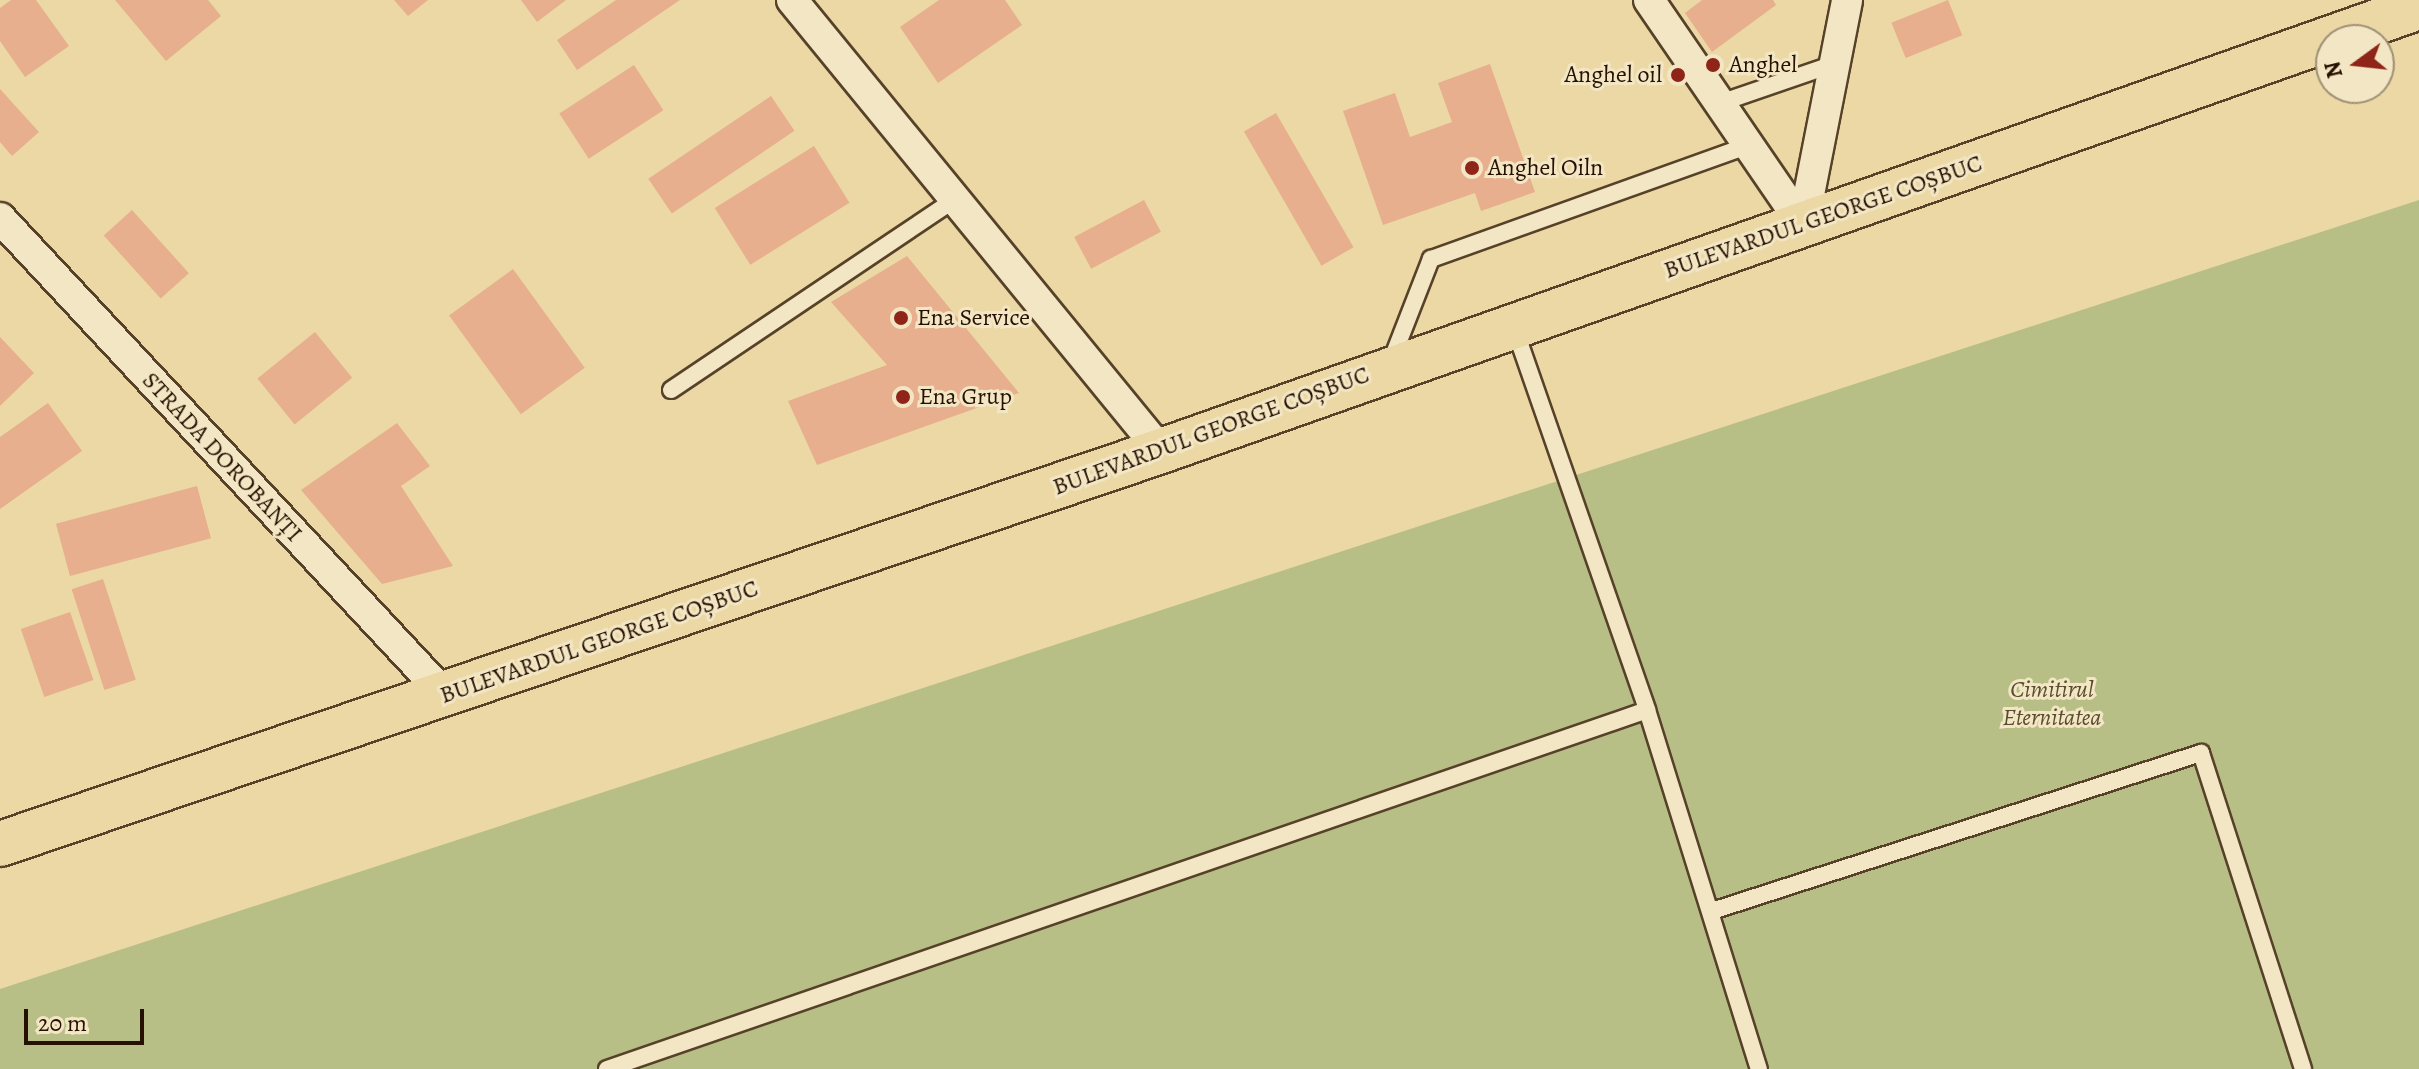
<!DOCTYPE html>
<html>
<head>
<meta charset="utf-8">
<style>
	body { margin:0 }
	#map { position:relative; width:2419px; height:1069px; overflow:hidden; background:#ebd8a5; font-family:Alegreya,serif }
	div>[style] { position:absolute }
	.green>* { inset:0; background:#b7bf86 }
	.building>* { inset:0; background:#e7af8d; transform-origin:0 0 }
	.roads { filter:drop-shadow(2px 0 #574229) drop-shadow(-2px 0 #574229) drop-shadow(0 2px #574229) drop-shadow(0 -2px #574229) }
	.service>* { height:16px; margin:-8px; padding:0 8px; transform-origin:8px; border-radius:8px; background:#f2e6c4 }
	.minor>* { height:30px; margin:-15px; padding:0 15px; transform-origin:15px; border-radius:15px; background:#f2e6c4 }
	.primary>* { height:44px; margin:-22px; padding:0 22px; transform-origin:22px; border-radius:22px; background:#ebd8a5 }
	.dots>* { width:22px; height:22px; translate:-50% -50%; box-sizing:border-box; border:4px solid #f2e6c4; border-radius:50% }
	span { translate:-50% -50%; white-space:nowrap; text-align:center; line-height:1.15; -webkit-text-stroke:6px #f2e6c4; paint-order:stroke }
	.poi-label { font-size:24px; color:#261000 }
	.left { translate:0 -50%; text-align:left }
	.right { translate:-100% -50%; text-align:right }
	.street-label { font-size:24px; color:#261000 }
	.park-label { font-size:24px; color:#594d2f; font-style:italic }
	.north { position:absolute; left:2315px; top:24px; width:80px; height:80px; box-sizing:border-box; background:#f2e6c4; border:2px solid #a09076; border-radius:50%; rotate:255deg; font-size:22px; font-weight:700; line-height:32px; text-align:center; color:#261000 }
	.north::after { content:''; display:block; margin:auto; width:28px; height:36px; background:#8f2418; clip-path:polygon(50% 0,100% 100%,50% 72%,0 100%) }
	.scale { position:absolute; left:24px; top:1009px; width:120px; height:36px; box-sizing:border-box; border:4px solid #261000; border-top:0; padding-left:10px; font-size:24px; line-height:28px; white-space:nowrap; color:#261000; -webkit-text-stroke:6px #f2e6c4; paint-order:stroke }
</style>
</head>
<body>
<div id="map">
	<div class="green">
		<div style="clip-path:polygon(2419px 200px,2419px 1069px,0 1069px,0 989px)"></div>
	</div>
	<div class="building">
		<div style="clip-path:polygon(11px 0,36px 0,69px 46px,25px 77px,0 41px,0 8px)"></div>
		<div style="clip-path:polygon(115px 0,208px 0,221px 16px,166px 61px)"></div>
		<div style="clip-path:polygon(394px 0,428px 0,408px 16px)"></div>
		<div style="clip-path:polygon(521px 0,566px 0,537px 22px)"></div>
		<div style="clip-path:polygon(616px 0,680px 0,577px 70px,557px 40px)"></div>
		<div style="clip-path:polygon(939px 0,1005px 0,1022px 25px,938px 83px,900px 27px)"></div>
		<div style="clip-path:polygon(1702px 0,1773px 0,1776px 5px,1712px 52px,1685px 13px)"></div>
		<div style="left:1948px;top:0;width:38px;height:61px;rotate:68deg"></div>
		<div style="clip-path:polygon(1490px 64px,1535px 192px,1481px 211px,1475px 193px,1383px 225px,1343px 111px,1395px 93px,1410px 137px,1452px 122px,1438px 83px)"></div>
		<div style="left:634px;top:65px;width:54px;height:89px;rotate:57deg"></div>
		<div style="clip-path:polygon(0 89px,39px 132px,12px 156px,0 142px)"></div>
		<div style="left:771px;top:96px;width:42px;height:148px;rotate:56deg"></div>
		<div style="left:1276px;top:113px;width:155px;height:37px;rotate:60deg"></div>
		<div style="left:814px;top:146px;width:67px;height:117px;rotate:58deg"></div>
		<div style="left:1144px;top:200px;width:36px;height:79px;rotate:62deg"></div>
		<div style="left:132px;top:210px;width:85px;height:38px;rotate:48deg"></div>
		<div style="clip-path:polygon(907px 256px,1019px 393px,817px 465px,788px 401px,887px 365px,831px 302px)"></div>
		<div style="left:513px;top:269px;width:122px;height:79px;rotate:54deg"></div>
		<div style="left:315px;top:332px;width:59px;height:74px;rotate:51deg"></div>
		<div style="clip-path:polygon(0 337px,34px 373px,0 406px)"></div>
		<div style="clip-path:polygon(48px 403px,82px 451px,0 509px,0 437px)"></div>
		<div style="clip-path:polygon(397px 423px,430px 466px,401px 486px,453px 566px,382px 584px,301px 490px)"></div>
		<div style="left:197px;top:486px;width:54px;height:146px;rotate:75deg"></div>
		<div style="left:103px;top:579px;width:106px;height:33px;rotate:72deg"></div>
		<div style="left:70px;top:612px;width:72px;height:52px;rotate:71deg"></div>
	</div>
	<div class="roads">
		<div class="service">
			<div style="left:1720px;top:103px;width:120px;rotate:-18.9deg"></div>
			<div style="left:1515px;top:330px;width:402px;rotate:70.8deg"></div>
			<div style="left:1647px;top:710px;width:376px;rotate:72.7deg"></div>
			<div style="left:1390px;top:364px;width:113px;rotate:-68.7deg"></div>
			<div style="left:1431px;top:259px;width:338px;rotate:-19.7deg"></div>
			<div style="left:671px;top:390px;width:346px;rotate:-33.9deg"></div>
			<div style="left:1712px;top:911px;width:514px;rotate:-17.91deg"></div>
			<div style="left:2201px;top:753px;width:332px;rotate:72.1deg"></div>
			<div style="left:607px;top:1069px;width:1100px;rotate:-19.04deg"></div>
		</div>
		<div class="minor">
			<div style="left:792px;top:0;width:583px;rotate:50.71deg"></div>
			<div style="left:1649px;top:0;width:273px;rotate:55.6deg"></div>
			<div style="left:0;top:218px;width:652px;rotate:46.99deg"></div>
			<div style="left:1803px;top:225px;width:229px;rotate:-78.9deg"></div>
		</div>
		<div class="primary">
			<div style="left:0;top:844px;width:1226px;rotate:-18.7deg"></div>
			<div style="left:1161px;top:451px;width:1334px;rotate:-19.44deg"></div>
		</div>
	</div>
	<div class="dots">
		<div style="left:1713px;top:65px;background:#8f2418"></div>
		<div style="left:1678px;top:75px;background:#8f2418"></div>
		<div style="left:1472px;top:168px;background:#8f2418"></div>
		<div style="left:901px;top:318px;background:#8f2418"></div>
		<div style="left:903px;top:397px;background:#8f2418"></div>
	</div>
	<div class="poi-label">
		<span class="left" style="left:1729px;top:65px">Anghel</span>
		<span class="right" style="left:1662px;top:75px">Anghel oil</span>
		<span class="left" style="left:1488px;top:168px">Anghel Oiln</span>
		<span class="left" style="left:917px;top:318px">Ena Service</span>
		<span class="left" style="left:919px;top:397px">Ena Grup</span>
	</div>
	<div class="street-label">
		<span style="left:1823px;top:217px;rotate:-19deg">BULEVARDUL GEORGE COȘBUC</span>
		<span style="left:1211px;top:431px;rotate:-20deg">BULEVARDUL GEORGE COȘBUC</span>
		<span style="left:222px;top:457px;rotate:47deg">STRADA DOROBANȚI</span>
		<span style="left:599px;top:642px;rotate:-19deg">BULEVARDUL GEORGE COȘBUC</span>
	</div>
	<div class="park-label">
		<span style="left:2052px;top:704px">Cimitirul<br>Eternitatea</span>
	</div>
	<div class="north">N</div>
	<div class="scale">20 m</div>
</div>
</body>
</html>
